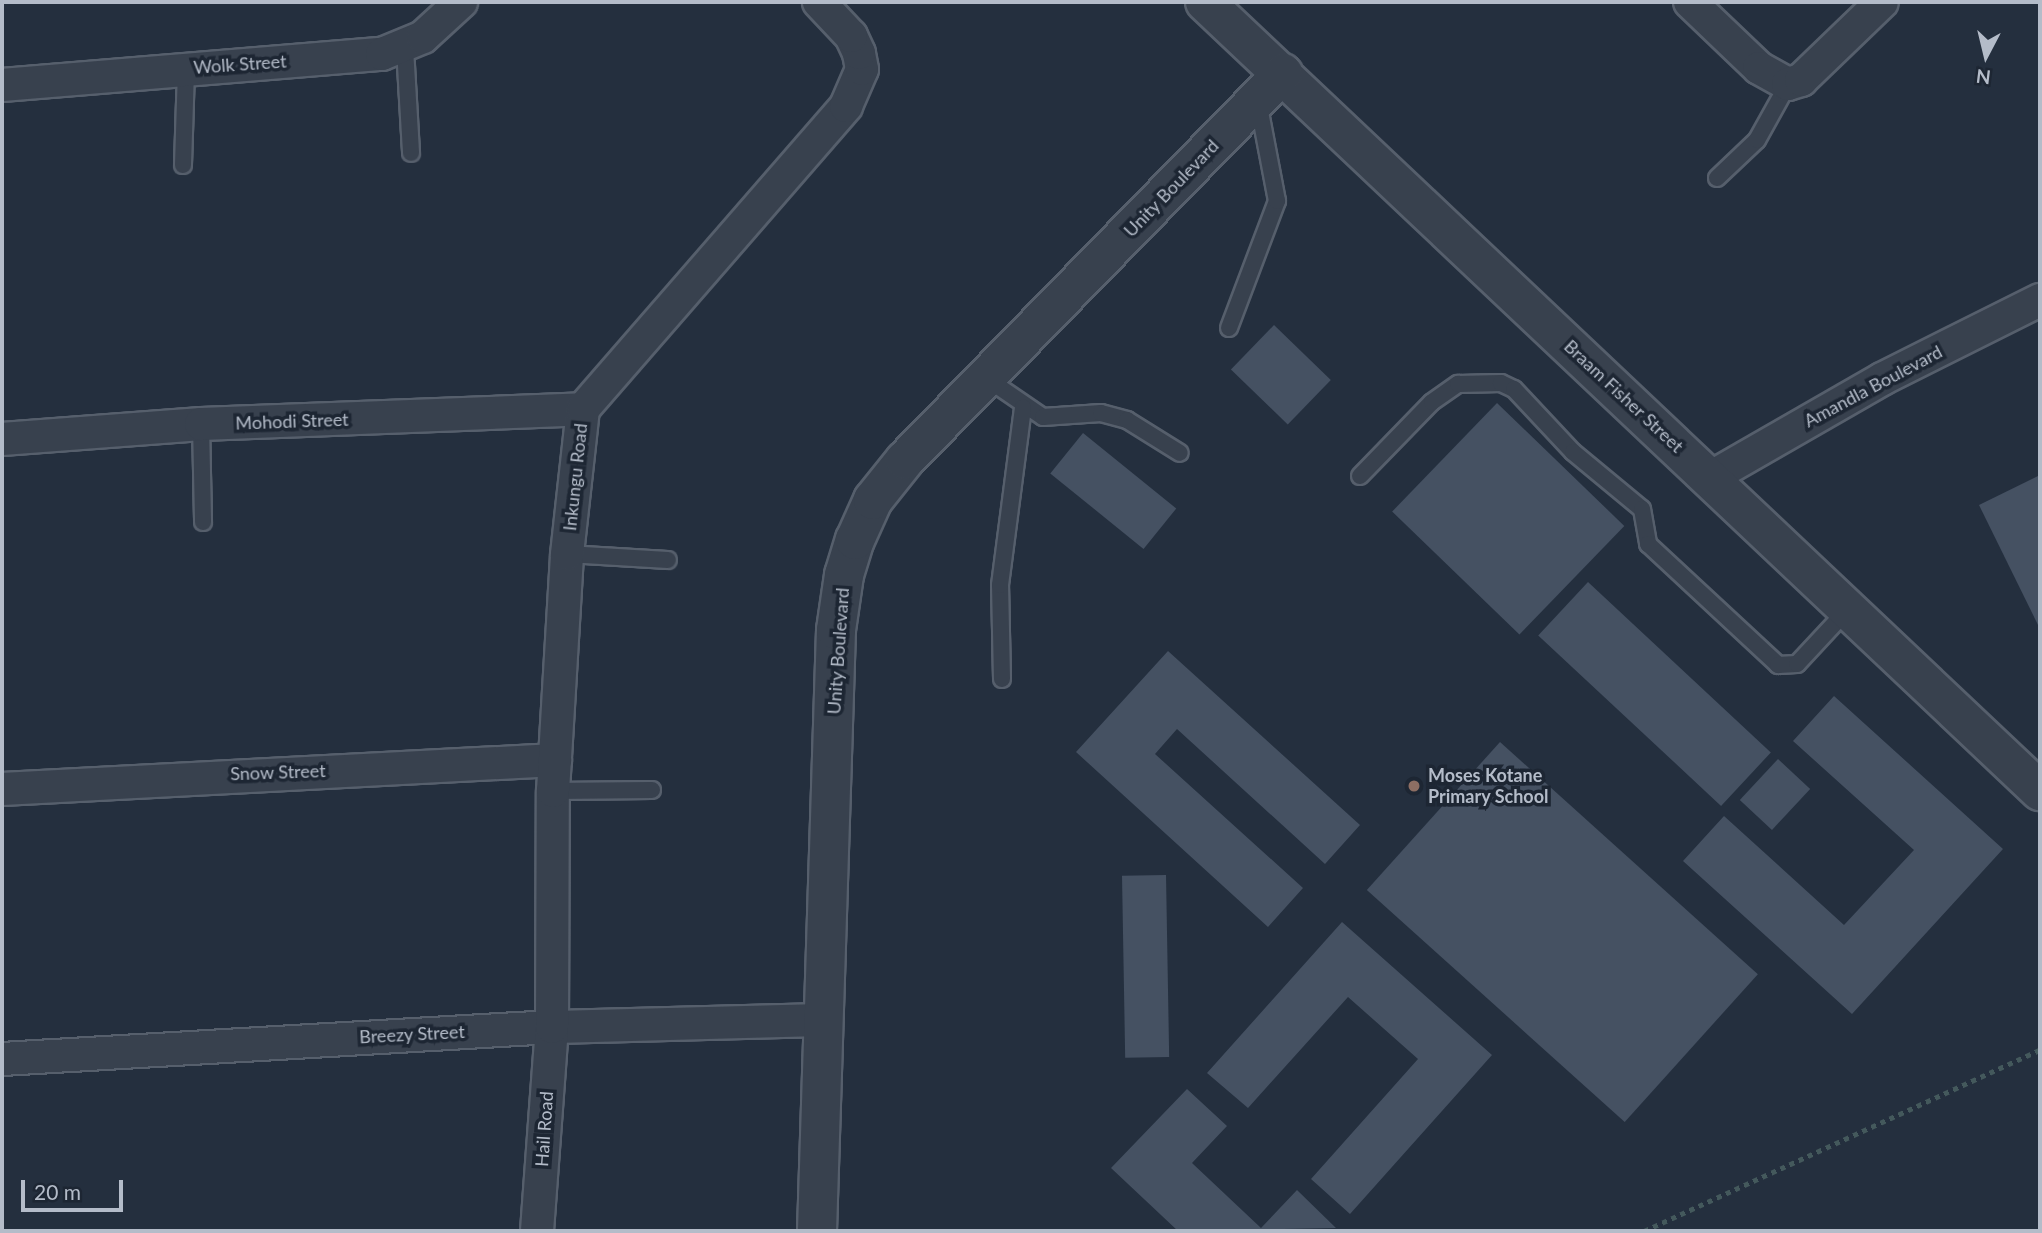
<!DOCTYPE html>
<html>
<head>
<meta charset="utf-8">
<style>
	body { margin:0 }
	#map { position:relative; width:2042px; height:1233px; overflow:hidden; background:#242f3e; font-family:Lato,sans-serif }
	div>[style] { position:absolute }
	.building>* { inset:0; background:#455162; transform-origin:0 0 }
	.path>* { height:4.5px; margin-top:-2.25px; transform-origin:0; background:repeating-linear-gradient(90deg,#44595c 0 5px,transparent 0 10px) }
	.roads { filter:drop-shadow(2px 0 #565f6c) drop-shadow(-2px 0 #565f6c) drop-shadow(0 2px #565f6c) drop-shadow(0 -2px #565f6c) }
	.service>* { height:16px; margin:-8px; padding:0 8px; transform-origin:8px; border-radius:8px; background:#38414e }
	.minor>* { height:32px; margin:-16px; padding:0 16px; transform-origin:16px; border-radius:16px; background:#38414e }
	.tertiary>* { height:38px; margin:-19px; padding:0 19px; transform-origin:19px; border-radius:19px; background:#38414e }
	.dots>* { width:19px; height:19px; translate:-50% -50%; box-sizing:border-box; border:4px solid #1d2633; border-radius:50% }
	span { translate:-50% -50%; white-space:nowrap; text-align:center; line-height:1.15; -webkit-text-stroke:7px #1d2633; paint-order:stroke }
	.street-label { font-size:18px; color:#b4bcc9 }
	.poi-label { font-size:18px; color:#b4bcc9; font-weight:700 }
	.left { translate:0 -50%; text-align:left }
	.frame { position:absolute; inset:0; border:4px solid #b4bcc9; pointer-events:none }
	.north { position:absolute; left:1951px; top:21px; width:70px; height:70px; -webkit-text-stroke:5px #1d2633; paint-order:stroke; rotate:187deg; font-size:19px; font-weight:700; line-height:28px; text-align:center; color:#b4bcc9 }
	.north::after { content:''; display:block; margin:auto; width:24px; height:32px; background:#b4bcc9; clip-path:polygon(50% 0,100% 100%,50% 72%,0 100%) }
	.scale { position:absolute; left:21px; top:1180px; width:102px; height:32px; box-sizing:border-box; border:4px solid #b4bcc9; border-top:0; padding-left:9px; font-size:21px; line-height:24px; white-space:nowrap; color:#b4bcc9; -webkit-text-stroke:5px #1d2633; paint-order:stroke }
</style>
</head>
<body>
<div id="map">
	<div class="building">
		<div style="left:1274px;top:325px;width:79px;height:62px;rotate:44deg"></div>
		<div style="left:1497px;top:403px;width:177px;height:151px;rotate:44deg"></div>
		<div style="left:1083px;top:433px;width:120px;height:52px;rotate:39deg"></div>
		<div style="clip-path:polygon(2040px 475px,2040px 629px,1979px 505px)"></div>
		<div style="left:1588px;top:582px;width:250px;height:73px;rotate:43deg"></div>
		<div style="clip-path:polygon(1168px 651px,1360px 825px,1325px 864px,1177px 729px,1155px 754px,1303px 888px,1268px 927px,1076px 752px)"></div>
		<div style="clip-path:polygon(1834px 696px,2003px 849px,1852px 1014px,1683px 861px,1724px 816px,1844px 925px,1914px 850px,1793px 741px)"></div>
		<div style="left:1500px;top:742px;width:347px;height:199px;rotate:42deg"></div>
		<div style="left:1778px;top:759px;width:44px;height:56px;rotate:43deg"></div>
		<div style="left:1166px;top:875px;width:182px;height:44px;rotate:89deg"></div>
		<div style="clip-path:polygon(1342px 922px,1492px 1055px,1350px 1214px,1311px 1179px,1418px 1059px,1348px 997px,1248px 1108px,1207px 1073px)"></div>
		<div style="clip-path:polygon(1187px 1089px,1227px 1126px,1192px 1163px,1261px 1228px,1297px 1190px,1336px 1228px,1178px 1231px,1111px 1168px)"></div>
	</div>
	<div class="path">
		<div style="left:1644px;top:1231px;width:435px;rotate:-24.6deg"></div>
	</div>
	<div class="roads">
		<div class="service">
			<div style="left:405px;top:48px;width:105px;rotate:86.7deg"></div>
			<div style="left:183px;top:165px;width:98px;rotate:-88.2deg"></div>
			<div style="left:1717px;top:178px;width:55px;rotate:-43.5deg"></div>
			<div style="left:1757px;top:140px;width:64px;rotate:-61deg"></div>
			<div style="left:1229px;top:328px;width:136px;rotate:-69.3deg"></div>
			<div style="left:1277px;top:201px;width:102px;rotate:-100.8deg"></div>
			<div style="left:986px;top:378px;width:69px;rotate:34.4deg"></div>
			<div style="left:1043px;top:417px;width:58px;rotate:-3.9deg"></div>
			<div style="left:1101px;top:413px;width:27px;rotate:15deg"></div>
			<div style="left:1127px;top:420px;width:62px;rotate:31.9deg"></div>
			<div style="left:201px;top:424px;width:98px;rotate:88.8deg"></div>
			<div style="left:1360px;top:476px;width:103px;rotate:-45.8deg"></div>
			<div style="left:1432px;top:402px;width:32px;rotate:-35deg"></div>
			<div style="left:1458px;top:384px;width:43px;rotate:-1.3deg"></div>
			<div style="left:1501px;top:383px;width:14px;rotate:25deg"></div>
			<div style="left:1514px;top:389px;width:86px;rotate:46.9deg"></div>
			<div style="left:1573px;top:452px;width:89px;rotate:39.6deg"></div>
			<div style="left:1642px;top:509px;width:36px;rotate:80deg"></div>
			<div style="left:1648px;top:544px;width:178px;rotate:42.9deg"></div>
			<div style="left:1778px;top:665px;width:19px;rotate:-3deg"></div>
			<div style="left:1797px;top:664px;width:76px;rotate:-47.1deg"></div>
			<div style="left:567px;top:554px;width:101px;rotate:3.4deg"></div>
			<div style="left:1002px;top:679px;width:94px;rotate:-91.2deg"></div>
			<div style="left:1000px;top:585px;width:179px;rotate:-82.6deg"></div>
			<div style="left:553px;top:791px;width:99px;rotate:-0.6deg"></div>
		</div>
		<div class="minor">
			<div style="left:1690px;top:2px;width:95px;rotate:43.7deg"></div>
			<div style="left:1759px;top:68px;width:33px;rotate:29deg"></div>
			<div style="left:1788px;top:84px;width:14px;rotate:-17deg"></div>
			<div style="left:1801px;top:80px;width:112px;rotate:-43.9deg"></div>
			<div style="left:2px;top:85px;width:381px;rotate:-4.7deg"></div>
			<div style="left:382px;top:54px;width:44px;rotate:-22.5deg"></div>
			<div style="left:423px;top:37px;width:52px;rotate:-42.6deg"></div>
			<div style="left:2px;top:439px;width:200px;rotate:-4.3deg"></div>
			<div style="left:201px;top:424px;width:382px;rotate:-2.2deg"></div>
			<div style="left:1710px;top:478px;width:198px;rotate:-29.9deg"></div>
			<div style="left:1882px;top:379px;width:177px;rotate:-26.6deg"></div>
			<div style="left:2px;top:789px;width:554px;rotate:-3deg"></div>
			<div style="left:2px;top:1059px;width:551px;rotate:-3.33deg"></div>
			<div style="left:552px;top:1027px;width:272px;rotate:-1.5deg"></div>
			<div style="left:537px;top:1231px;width:205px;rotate:-85.8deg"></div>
			<div style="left:552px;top:1027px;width:236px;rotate:-89.8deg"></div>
			<div style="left:553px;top:791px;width:237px;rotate:-86.6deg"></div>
			<div style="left:567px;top:554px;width:146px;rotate:-83.7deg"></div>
			<div style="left:583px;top:409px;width:401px;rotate:-49deg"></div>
			<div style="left:846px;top:106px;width:40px;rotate:-66.6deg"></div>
			<div style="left:862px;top:69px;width:16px;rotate:-101deg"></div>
			<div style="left:859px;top:53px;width:19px;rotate:-115deg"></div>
			<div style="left:851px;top:36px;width:47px;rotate:-133.3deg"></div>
		</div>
		<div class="tertiary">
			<div style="left:1205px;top:2px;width:1149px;rotate:43.38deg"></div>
			<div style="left:817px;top:1231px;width:601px;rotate:-88.19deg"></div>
			<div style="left:836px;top:630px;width:56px;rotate:-81.7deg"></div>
			<div style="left:844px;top:575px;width:37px;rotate:-73deg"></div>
			<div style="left:855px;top:540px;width:44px;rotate:-65.8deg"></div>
			<div style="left:873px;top:500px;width:51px;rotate:-51.3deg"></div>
			<div style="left:905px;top:460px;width:541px;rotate:-45.67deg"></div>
		</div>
	</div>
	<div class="dots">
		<div style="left:1414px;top:786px;background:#8d6e63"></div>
	</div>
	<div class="street-label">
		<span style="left:240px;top:64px;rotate:-4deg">Wolk Street</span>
		<span style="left:1171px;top:188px;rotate:-46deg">Unity Boulevard</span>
		<span style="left:1873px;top:386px;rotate:-28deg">Amandla Boulevard</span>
		<span style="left:1624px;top:396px;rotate:43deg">Braam Fisher Street</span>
		<span style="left:292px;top:421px;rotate:-2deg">Mohodi Street</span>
		<span style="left:575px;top:477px;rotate:-84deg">Inkungu Road</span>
		<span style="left:838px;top:651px;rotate:-86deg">Unity Boulevard</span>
		<span style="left:278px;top:772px;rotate:-2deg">Snow Street</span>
		<span style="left:412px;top:1034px;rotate:-3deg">Breezy Street</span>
		<span style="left:544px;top:1129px;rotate:-86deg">Hail Road</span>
	</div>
	<div class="poi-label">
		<span class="left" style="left:1428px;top:786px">Moses Kotane<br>Primary School</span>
	</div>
	<div class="frame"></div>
	<div class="north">N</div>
	<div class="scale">20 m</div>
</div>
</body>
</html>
